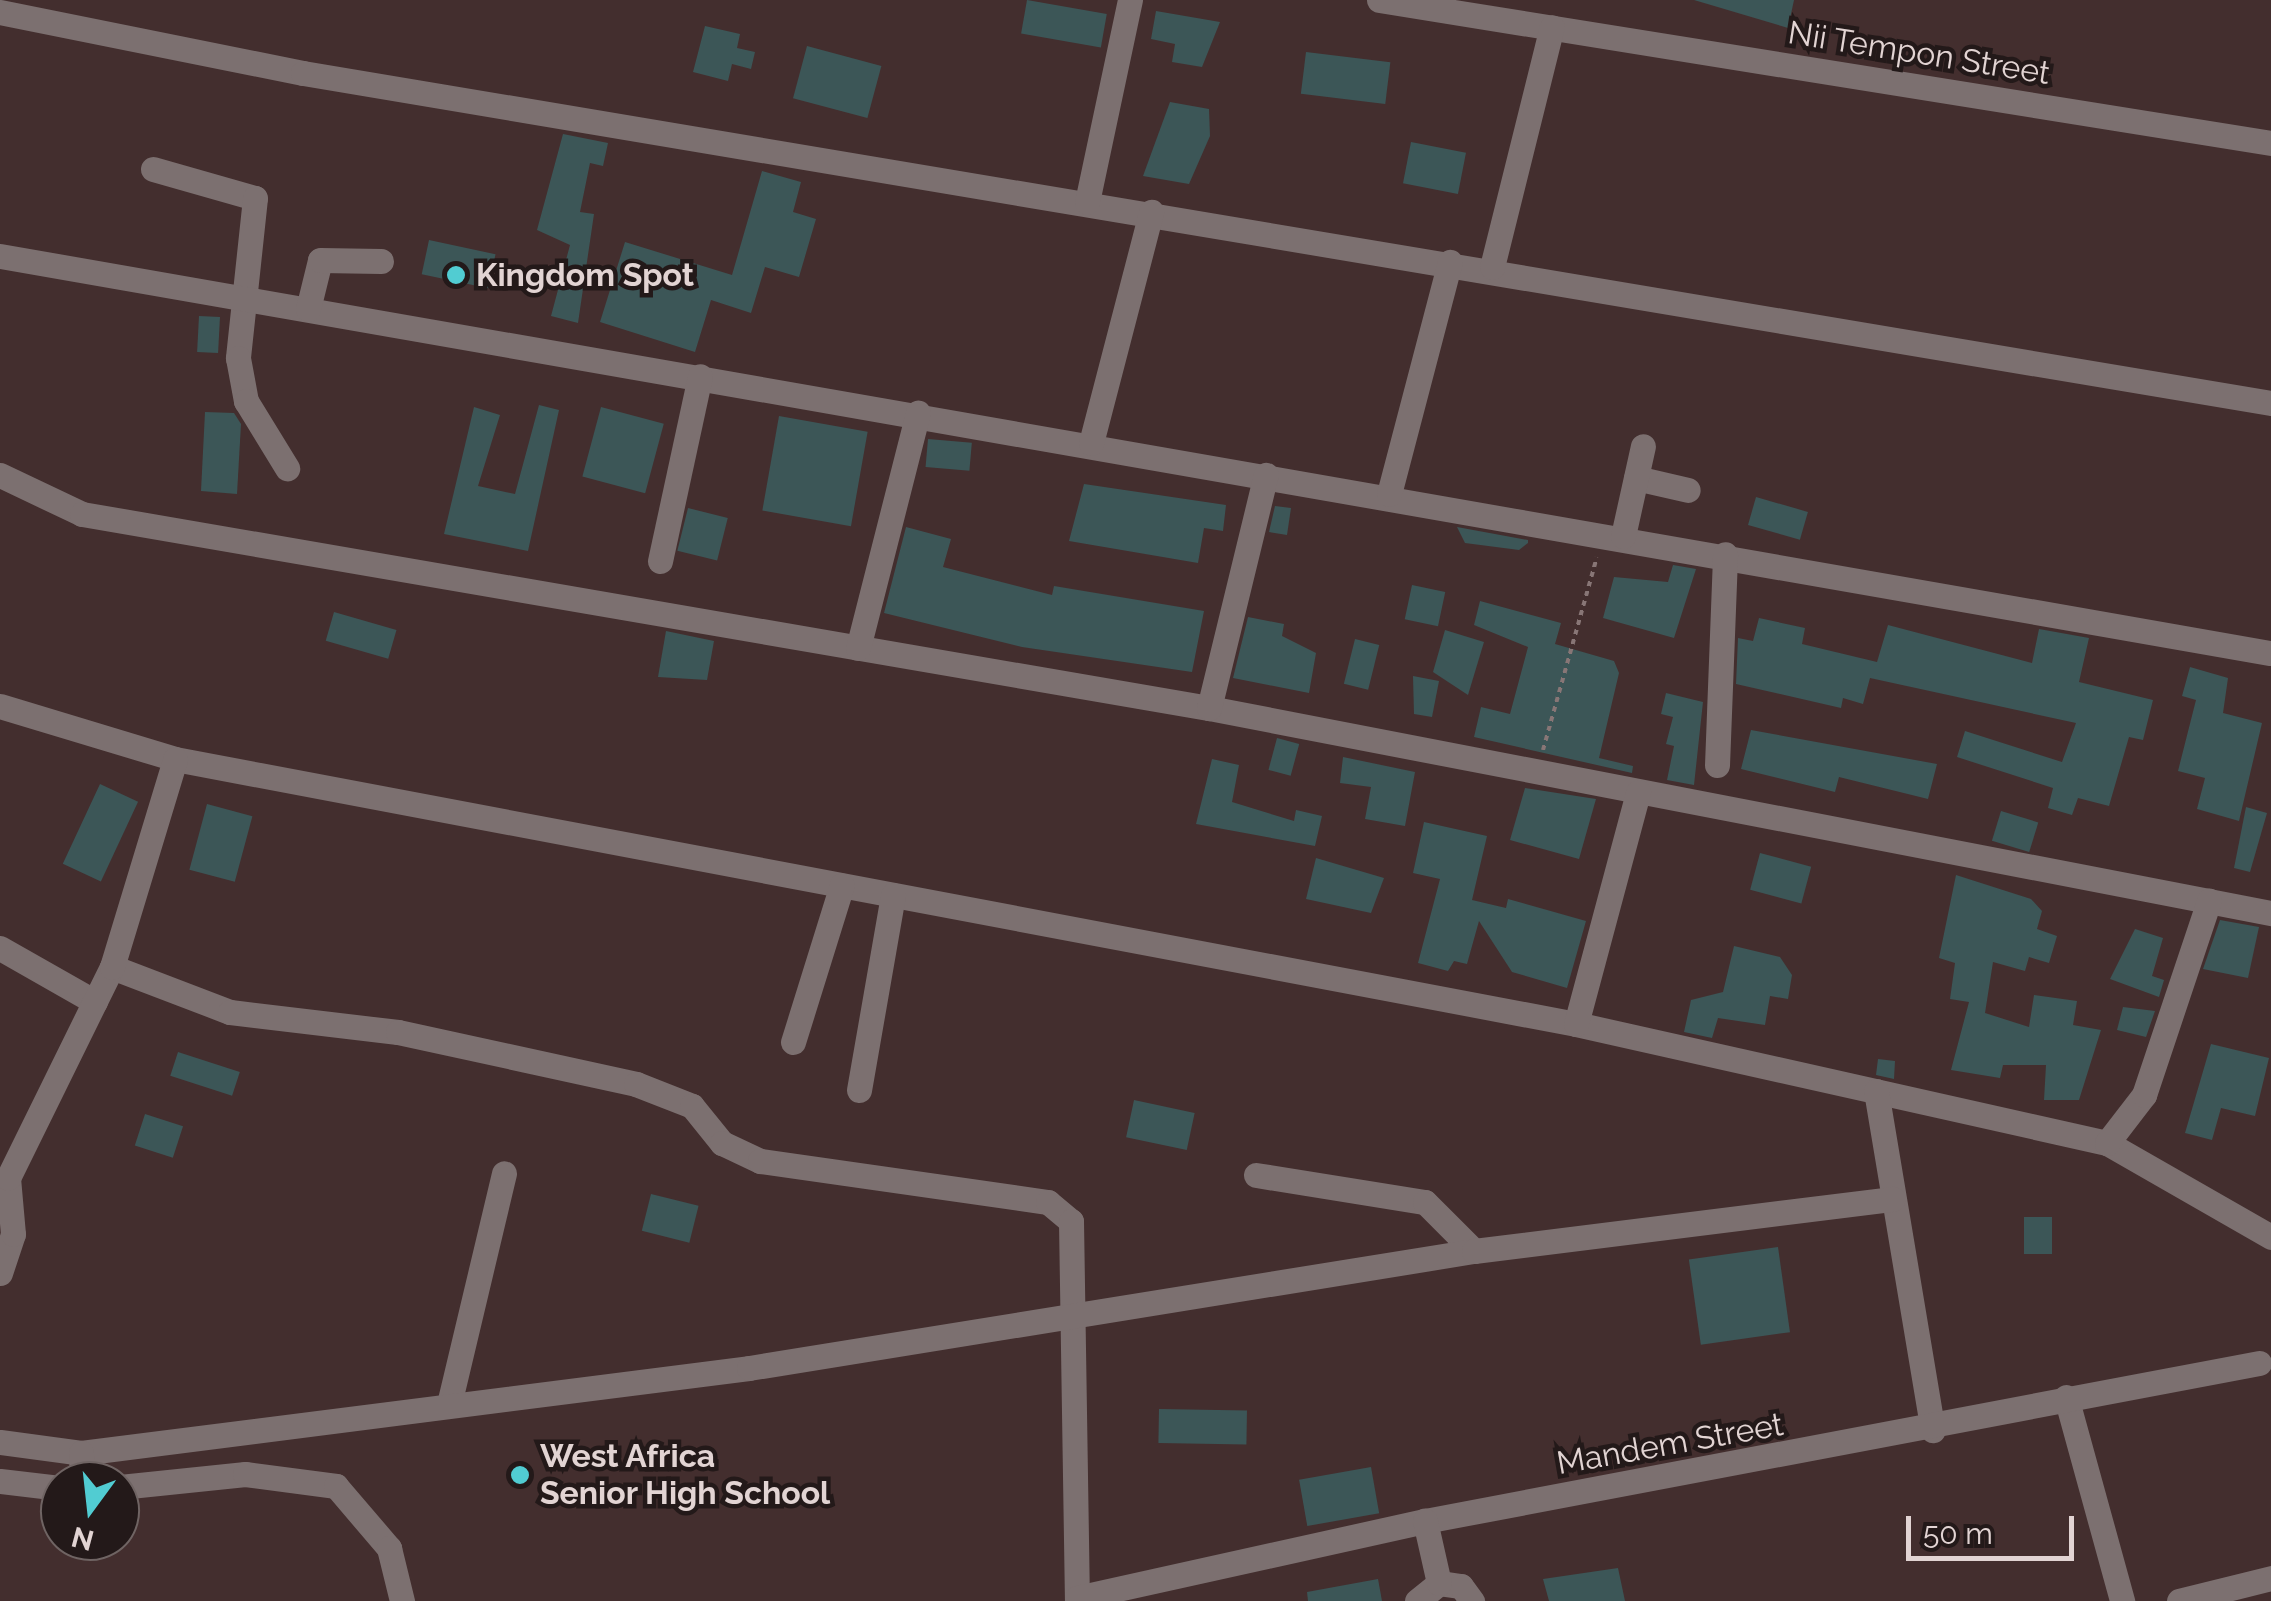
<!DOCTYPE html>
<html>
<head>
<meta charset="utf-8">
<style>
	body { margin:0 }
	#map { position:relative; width:2271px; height:1601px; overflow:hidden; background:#432e2e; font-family:Raleway,sans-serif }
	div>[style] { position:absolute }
	.building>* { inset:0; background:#3c5657; transform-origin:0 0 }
	.path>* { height:4px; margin-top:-2px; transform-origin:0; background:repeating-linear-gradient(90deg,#887676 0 5px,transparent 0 10px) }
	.minor>* { height:25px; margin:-12.5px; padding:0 12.5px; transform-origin:12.5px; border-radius:12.5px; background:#7c7070 }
	.dots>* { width:28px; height:28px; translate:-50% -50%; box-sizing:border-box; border:5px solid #231919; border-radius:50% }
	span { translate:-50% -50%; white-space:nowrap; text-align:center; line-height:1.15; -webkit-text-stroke:9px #231919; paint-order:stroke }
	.street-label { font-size:32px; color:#e2d4d3 }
	.poi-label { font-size:32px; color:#e2d4d3; font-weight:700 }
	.left { translate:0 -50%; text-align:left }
	.north { position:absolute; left:40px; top:1461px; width:100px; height:100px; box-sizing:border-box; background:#231919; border:2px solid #6f6463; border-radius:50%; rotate:195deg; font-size:28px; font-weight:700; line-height:40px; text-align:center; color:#e2d4d3 }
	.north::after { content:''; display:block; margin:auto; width:35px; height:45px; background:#51ccd2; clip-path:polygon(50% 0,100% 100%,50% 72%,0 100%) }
	.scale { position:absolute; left:1906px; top:1516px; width:168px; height:45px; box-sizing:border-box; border:5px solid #e2d4d3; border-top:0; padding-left:12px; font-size:30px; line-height:35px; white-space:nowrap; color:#e2d4d3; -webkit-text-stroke:8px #231919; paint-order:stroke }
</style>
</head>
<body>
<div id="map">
	<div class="building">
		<div style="left:1027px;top:0;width:81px;height:34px;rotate:10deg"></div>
		<div style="clip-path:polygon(1694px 0,1794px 0,1788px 28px)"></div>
		<div style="clip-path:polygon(1156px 11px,1220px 22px,1202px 67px,1172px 62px,1175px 44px,1151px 39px)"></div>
		<div style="clip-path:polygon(705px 26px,740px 34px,737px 48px,755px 52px,751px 69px,732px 64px,728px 81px,693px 72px)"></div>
		<div style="left:807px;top:46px;width:77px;height:54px;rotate:15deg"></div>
		<div style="left:1306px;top:52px;width:85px;height:42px;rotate:7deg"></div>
		<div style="clip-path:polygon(1170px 102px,1209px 109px,1210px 136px,1189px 184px,1143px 176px)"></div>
		<div style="clip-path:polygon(563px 134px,608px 143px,603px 166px,590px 163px,580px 212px,594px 214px,578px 323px,551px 316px,570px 245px,537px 230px)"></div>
		<div style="left:1411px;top:142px;width:56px;height:42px;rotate:11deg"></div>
		<div style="clip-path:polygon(762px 171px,801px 182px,793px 212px,816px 219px,799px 277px,765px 267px,751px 313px,711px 300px,695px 352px,600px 322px,625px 242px,732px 275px)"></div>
		<div style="left:429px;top:240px;width:68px;height:35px;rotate:12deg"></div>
		<div style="left:199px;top:316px;width:21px;height:36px;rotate:3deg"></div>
		<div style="clip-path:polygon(539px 405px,559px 410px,528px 551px,444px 534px,474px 407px,500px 415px,478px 486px,515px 494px)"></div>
		<div style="left:601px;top:407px;width:65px;height:72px;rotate:15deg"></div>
		<div style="clip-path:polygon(205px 412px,234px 413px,241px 424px,237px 494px,201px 491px)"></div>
		<div style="left:779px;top:416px;width:90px;height:96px;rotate:10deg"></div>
		<div style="left:928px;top:439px;width:44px;height:28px;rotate:5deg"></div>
		<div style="clip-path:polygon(1084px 484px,1226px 505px,1223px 531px,1204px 528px,1198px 563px,1069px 541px)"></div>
		<div style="left:1756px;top:497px;width:54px;height:29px;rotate:16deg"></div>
		<div style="clip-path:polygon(1275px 506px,1291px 508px,1287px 535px,1269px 532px)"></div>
		<div style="left:688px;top:508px;width:41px;height:44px;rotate:14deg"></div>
		<div style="clip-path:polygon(906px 527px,951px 539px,943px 567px,1052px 595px,1054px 586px,1204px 611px,1192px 672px,1022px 647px,884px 613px)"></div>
		<div style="clip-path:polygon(1457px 527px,1528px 540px,1528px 543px,1519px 550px,1465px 543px)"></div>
		<div style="clip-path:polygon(1673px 565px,1696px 569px,1674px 638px,1603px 618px,1614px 577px,1668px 582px)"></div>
		<div style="left:1412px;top:585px;width:34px;height:35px;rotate:12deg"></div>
		<div style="clip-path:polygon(1480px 601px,1561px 623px,1555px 644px,1614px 661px,1619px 673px,1599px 758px,1633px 766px,1632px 773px,1474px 737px,1481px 707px,1510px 714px,1528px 647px,1474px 625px)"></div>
		<div style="left:334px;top:612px;width:65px;height:30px;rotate:16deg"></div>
		<div style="clip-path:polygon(1248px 617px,1284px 624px,1282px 636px,1316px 653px,1309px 693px,1233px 678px)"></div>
		<div style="clip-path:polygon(1759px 618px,1805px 628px,1802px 644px,1877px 662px,1888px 625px,2032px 663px,2039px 629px,2089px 638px,2079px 682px,2153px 700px,2143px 740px,2129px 737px,2109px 806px,2078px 798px,2072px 815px,2048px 808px,2053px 788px,1957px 757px,1965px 731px,2062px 762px,2076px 723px,1870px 678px,1863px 704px,1843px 698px,1841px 708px,1736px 684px,1738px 638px,1753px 641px)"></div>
		<div style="clip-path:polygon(1445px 630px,1484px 642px,1468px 695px,1433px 672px)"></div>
		<div style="clip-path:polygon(666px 631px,714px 641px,707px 680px,658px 677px)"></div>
		<div style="left:1355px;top:639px;width:25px;height:46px;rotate:14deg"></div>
		<div style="clip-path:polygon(2190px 667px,2228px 678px,2223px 713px,2262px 723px,2239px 821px,2197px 809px,2205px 778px,2178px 771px,2196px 700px,2182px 696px)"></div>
		<div style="clip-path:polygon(1413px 676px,1439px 681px,1432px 717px,1414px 714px)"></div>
		<div style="clip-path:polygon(1666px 693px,1703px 702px,1694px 785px,1667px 780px,1674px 746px,1666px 744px,1673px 717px,1661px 714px)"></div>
		<div style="clip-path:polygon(1751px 730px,1937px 764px,1928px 799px,1839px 777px,1835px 792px,1741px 769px)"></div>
		<div style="left:1277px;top:738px;width:23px;height:33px;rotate:15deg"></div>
		<div style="clip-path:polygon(1343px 757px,1415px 772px,1405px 826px,1365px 819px,1371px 787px,1340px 783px)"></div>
		<div style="clip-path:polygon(1212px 759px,1239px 765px,1232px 802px,1294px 821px,1296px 810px,1322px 816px,1315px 846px,1196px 824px)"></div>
		<div style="left:100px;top:784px;width:42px;height:88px;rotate:25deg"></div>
		<div style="clip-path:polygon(1525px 788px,1596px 799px,1579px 859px,1510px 840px)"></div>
		<div style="left:207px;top:804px;width:47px;height:68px;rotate:15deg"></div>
		<div style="clip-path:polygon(2246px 807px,2267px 813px,2250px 872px,2234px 868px)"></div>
		<div style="left:2001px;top:811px;width:39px;height:31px;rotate:17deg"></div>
		<div style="clip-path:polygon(1424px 822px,1487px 836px,1472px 900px,1506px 908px,1508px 899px,1586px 921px,1567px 988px,1512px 972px,1479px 921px,1467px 964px,1454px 961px,1448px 971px,1418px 963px,1440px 879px,1413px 873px)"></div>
		<div style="left:1760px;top:853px;width:53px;height:38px;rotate:15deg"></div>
		<div style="clip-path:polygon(1316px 858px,1384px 878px,1371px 913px,1306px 899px)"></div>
		<div style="clip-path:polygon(1956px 875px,2031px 899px,2042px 911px,2037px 929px,2057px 936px,2049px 963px,2029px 957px,2025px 971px,1993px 962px,1985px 1013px,2029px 1027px,2034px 995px,2077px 1001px,2073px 1025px,2101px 1030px,2079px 1100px,2044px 1100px,2046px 1065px,2003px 1065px,2000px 1078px,1951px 1070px,1969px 1002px,1950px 999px,1955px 963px,1939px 958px)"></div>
		<div style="clip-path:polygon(2220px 920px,2259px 927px,2248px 978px,2203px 969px)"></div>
		<div style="clip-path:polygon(2135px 929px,2163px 938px,2152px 976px,2164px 980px,2159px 997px,2110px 979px)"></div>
		<div style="clip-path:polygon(1734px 946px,1780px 957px,1792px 975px,1788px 999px,1770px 996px,1765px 1025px,1718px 1018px,1712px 1038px,1684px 1032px,1691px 1000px,1723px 992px)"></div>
		<div style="clip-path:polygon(2123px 1007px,2155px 1011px,2146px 1037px,2117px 1030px)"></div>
		<div style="clip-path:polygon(2211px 1044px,2269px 1058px,2255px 1116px,2221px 1108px,2212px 1140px,2185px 1133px)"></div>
		<div style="left:178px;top:1052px;width:65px;height:25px;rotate:18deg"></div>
		<div style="clip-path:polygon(1878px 1059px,1895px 1061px,1894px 1079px,1876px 1075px)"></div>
		<div style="left:1134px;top:1100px;width:62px;height:38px;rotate:12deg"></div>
		<div style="left:145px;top:1114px;width:40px;height:33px;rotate:18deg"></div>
		<div style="left:651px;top:1194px;width:49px;height:38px;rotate:14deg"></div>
		<div style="left:2024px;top:1217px;width:28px;height:37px"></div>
		<div style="left:1778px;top:1247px;width:86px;height:90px;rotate:82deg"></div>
		<div style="left:1159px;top:1409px;width:88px;height:34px;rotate:1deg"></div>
		<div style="left:1371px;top:1467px;width:47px;height:73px;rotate:80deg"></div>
		<div style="clip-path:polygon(1618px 1568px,1625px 1601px,1549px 1601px,1543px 1579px)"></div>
		<div style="clip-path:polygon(1378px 1579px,1382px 1601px,1308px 1601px,1307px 1592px)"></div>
	</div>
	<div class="path">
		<div style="left:1543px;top:750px;width:200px;rotate:-74.4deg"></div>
	</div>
	<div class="minor">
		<div style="left:1379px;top:0;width:903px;rotate:9.11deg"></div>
		<div style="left:0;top:12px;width:309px;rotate:11.4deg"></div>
		<div style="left:303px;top:73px;width:1995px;rotate:9.52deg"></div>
		<div style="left:153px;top:169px;width:106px;rotate:15.9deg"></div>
		<div style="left:255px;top:198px;width:161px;rotate:96.1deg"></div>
		<div style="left:238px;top:358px;width:44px;rotate:79.5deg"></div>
		<div style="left:246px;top:401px;width:79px;rotate:58.5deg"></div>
		<div style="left:1087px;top:202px;width:207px;rotate:-78deg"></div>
		<div style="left:0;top:256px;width:2305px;rotate:9.92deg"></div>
		<div style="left:1492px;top:267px;width:247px;rotate:-76deg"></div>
		<div style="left:308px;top:309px;width:50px;rotate:-76.2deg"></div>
		<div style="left:320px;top:260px;width:61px;rotate:0.9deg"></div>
		<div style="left:1091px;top:443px;width:239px;rotate:-75.4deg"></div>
		<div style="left:0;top:475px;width:91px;rotate:25.4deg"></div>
		<div style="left:82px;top:514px;width:1144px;rotate:9.77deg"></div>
		<div style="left:1209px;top:708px;width:1082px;rotate:10.93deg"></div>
		<div style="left:1636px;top:478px;width:53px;rotate:13deg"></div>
		<div style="left:1389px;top:494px;width:240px;rotate:-75.3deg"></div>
		<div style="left:1623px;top:536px;width:92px;rotate:-77.5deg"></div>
		<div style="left:660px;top:561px;width:189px;rotate:-77.8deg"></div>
		<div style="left:858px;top:648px;width:243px;rotate:-75.7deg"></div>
		<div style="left:0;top:706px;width:183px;rotate:16.8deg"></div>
		<div style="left:175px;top:759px;width:1426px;rotate:10.71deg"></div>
		<div style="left:1576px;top:1024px;width:544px;rotate:12.63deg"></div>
		<div style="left:2107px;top:1143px;width:189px;rotate:29.8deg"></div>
		<div style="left:1209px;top:708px;width:240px;rotate:-76.3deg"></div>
		<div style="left:1717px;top:765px;width:211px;rotate:-87.8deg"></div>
		<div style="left:0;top:948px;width:109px;rotate:29.6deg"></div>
		<div style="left:112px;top:967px;width:126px;rotate:20.9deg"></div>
		<div style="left:230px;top:1012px;width:169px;rotate:6.8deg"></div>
		<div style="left:398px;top:1032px;width:244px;rotate:12.3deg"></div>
		<div style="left:636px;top:1084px;width:60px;rotate:21.4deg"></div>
		<div style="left:692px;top:1106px;width:48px;rotate:51deg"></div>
		<div style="left:722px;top:1143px;width:42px;rotate:25.3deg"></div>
		<div style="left:760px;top:1161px;width:291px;rotate:8.1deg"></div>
		<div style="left:1048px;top:1202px;width:30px;rotate:40deg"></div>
		<div style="left:1071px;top:1221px;width:380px;rotate:89.1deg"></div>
		<div style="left:1576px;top:1024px;width:240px;rotate:-75deg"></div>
		<div style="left:793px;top:1042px;width:164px;rotate:-72.7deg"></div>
		<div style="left:859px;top:1090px;width:198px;rotate:-80.1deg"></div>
		<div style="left:1876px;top:1091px;width:344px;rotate:80.5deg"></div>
		<div style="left:2107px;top:1143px;width:61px;rotate:-52.4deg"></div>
		<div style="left:2144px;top:1095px;width:205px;rotate:-71.5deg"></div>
		<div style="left:1256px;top:1175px;width:171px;rotate:9.1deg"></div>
		<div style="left:1425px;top:1202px;width:69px;rotate:45deg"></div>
		<div style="left:0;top:1273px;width:41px;rotate:-71.6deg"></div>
		<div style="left:13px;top:1234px;width:56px;rotate:-95.1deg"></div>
		<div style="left:8px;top:1178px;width:235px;rotate:-63.8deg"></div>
		<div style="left:112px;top:967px;width:217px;rotate:-73.1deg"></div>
		<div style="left:2066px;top:1397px;width:212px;rotate:74.6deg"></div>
		<div style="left:450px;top:1400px;width:233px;rotate:-76.6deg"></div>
		<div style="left:0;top:1442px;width:82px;rotate:7.7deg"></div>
		<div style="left:81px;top:1453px;width:673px;rotate:-7.25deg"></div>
		<div style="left:749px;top:1368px;width:734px;rotate:-9.17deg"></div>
		<div style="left:1474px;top:1251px;width:422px;rotate:-7.1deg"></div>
		<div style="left:81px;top:1453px;width:28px;rotate:88deg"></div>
		<div style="left:0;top:1481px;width:60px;rotate:6.7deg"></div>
		<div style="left:120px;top:1487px;width:126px;rotate:-5.9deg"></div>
		<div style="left:245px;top:1474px;width:92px;rotate:7.5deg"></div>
		<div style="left:336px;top:1486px;width:82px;rotate:49.5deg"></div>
		<div style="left:389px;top:1548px;width:55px;rotate:76.2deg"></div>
		<div style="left:1439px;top:1583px;width:22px;rotate:8deg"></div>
		<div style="left:1461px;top:1586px;width:19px;rotate:54deg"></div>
		<div style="left:1077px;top:1598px;width:356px;rotate:-12.5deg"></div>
		<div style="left:1425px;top:1521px;width:849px;rotate:-10.73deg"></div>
		<div style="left:1417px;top:1601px;width:28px;rotate:-39deg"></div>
		<div style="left:1439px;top:1583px;width:64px;rotate:-102.7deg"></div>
		<div style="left:2179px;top:1601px;width:95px;rotate:-14deg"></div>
	</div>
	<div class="dots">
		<div style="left:456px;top:275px;background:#51ccd2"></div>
		<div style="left:520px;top:1475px;background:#51ccd2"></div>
	</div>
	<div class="street-label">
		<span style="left:1919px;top:53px;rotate:9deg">Nii Tempon Street</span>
		<span style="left:1670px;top:1444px;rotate:-10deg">Mandem Street</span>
	</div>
	<div class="poi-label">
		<span class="left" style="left:476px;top:275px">Kingdom Spot</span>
		<span class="left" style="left:540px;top:1475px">West Africa<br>Senior High School</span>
	</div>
	<div class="north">N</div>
	<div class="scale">50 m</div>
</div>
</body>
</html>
